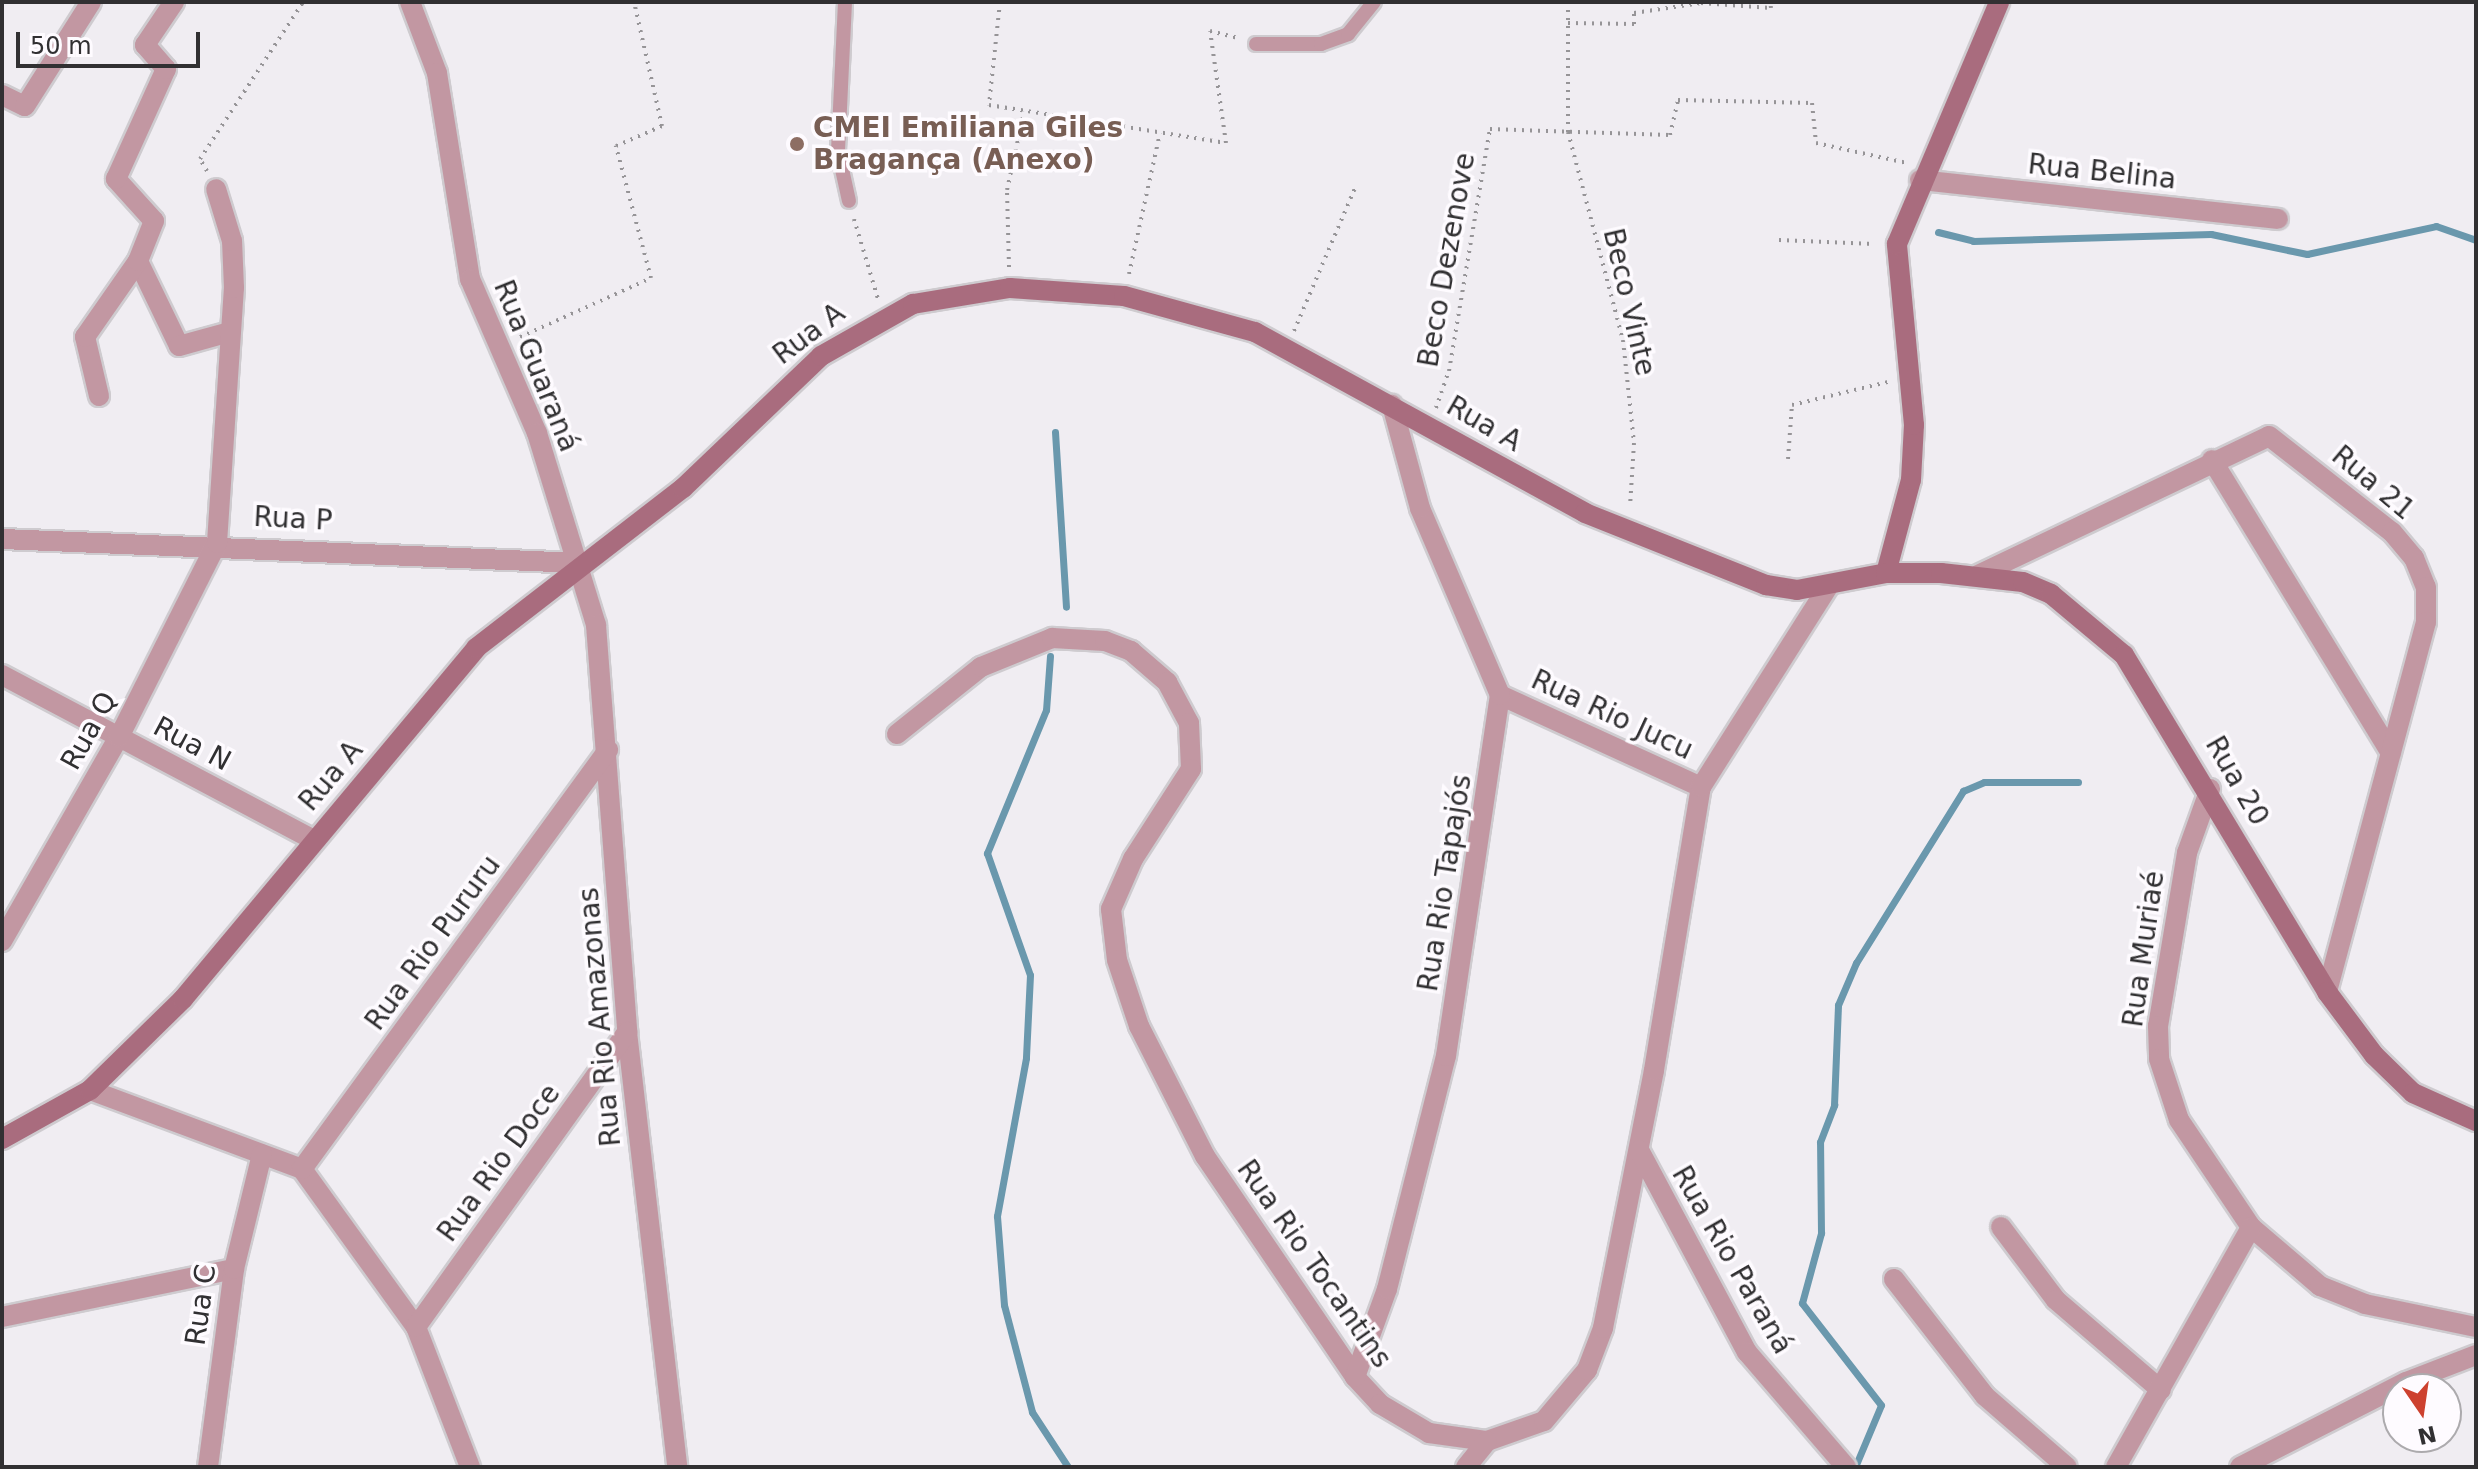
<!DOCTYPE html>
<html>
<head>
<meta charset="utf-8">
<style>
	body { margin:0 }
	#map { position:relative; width:2478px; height:1469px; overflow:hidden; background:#f0edf2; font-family:"DejaVu Sans",sans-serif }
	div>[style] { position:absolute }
	.stream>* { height:7px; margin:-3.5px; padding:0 3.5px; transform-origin:3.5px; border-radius:3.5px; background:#6a98ad }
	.path>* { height:4px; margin-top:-2px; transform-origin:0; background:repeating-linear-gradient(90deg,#969497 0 2px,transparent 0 8px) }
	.roads { filter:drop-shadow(2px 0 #cecbcf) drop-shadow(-2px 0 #cecbcf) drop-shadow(0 2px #cecbcf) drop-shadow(0 -2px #cecbcf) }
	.lane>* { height:14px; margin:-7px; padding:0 7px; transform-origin:7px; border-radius:7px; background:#c297a2 }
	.street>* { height:20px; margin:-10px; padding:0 10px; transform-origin:10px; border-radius:10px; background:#c297a2 }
	.secondary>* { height:20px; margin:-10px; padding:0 10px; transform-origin:10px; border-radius:10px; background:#a96c7e }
	.dots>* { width:22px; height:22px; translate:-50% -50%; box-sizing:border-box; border:4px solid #fefbff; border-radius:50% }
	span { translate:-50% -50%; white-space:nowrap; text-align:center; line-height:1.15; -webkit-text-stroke:7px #fefbff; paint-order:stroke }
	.education-label { font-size:28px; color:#785e54; font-weight:700 }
	.left { translate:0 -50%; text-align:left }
	.street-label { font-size:28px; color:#313032 }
	.frame { position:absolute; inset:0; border:4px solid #313032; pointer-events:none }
	.north { position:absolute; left:2382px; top:1373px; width:80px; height:80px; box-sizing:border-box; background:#fefbff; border:2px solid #acaaad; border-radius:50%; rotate:167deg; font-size:22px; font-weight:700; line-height:32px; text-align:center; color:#313032 }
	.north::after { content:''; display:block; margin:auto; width:28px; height:36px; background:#cd412f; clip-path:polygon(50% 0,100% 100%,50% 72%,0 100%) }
	.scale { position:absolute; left:16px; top:32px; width:184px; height:36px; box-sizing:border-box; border:4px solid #313032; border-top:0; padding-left:10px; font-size:24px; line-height:28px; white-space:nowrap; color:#313032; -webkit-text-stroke:6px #fefbff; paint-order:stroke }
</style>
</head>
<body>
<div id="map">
	<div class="stream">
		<div style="left:1938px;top:232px;width:36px;rotate:14deg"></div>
		<div style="left:1973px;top:241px;width:238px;rotate:-1.7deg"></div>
		<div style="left:2211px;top:234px;width:98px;rotate:11.8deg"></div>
		<div style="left:2307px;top:254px;width:132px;rotate:-12.2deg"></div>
		<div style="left:2436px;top:226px;width:42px;rotate:19.3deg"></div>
		<div style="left:1055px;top:432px;width:175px;rotate:86.4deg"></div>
		<div style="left:1050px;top:656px;width:54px;rotate:94.2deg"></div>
		<div style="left:1046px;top:710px;width:155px;rotate:112.4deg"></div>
		<div style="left:987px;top:853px;width:129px;rotate:70.6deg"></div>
		<div style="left:1030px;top:975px;width:83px;rotate:92.8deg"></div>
		<div style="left:1026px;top:1058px;width:161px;rotate:100.4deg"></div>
		<div style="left:997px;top:1216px;width:89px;rotate:85.5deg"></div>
		<div style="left:1004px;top:1305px;width:111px;rotate:75.3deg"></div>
		<div style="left:1032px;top:1412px;width:66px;rotate:56.8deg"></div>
		<div style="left:1855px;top:1467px;width:67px;rotate:-67.2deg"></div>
		<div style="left:1881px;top:1405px;width:129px;rotate:-127.8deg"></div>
		<div style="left:1802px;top:1303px;width:73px;rotate:-74.8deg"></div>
		<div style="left:1821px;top:1233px;width:91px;rotate:-90.6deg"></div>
		<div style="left:1820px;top:1142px;width:40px;rotate:-69deg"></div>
		<div style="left:1834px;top:1105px;width:100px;rotate:-87.7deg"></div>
		<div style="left:1838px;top:1005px;width:46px;rotate:-66.8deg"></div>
		<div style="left:1856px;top:963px;width:203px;rotate:-58.1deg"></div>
		<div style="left:1963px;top:791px;width:23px;rotate:-23deg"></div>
		<div style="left:1984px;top:782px;width:94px"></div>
	</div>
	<div class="path">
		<div style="left:1000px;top:2px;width:104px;rotate:96.1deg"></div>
		<div style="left:989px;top:105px;width:240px;rotate:9.1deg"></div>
		<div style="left:1226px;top:143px;width:113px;rotate:-98.1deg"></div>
		<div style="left:1210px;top:31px;width:29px;rotate:14deg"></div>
		<div style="left:1568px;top:2px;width:130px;rotate:90deg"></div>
		<div style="left:1568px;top:132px;width:215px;rotate:75.2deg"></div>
		<div style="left:1623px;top:340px;width:104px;rotate:83.9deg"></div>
		<div style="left:1634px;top:443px;width:64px;rotate:93.6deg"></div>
		<div style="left:1568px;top:23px;width:66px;rotate:0.9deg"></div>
		<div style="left:1634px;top:24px;width:11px;rotate:-90deg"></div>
		<div style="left:1634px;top:13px;width:68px;rotate:-8.5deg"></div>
		<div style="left:1701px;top:3px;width:70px;rotate:4.1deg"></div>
		<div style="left:1771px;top:8px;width:6px;rotate:-99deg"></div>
		<div style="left:207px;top:171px;width:14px;rotate:-120deg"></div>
		<div style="left:200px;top:159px;width:188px;rotate:-56.7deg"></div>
		<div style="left:854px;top:219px;width:84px;rotate:73.3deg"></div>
		<div style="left:1779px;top:240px;width:95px;rotate:2.4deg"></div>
		<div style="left:1009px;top:267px;width:77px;rotate:-91.5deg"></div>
		<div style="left:1007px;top:190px;width:80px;rotate:-77.7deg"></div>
		<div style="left:1129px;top:274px;width:144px;rotate:-77.6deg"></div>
		<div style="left:1294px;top:331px;width:155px;rotate:-66.9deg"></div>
		<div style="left:520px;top:337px;width:144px;rotate:-24.2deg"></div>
		<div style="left:651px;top:278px;width:137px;rotate:-104.9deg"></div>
		<div style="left:616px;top:146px;width:50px;rotate:-23.5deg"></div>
		<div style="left:662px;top:126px;width:127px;rotate:-102.7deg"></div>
		<div style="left:1436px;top:408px;width:39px;rotate:-71deg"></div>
		<div style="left:1449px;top:371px;width:245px;rotate:-80.4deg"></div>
		<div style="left:1490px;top:129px;width:180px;rotate:1.9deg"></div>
		<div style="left:1670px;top:135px;width:36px;rotate:-77deg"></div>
		<div style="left:1678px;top:100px;width:134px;rotate:1.3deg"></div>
		<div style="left:1812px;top:103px;width:40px;rotate:84.3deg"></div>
		<div style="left:1816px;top:143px;width:93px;rotate:12.4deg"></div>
		<div style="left:1788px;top:459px;width:54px;rotate:-85.8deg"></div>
		<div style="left:1792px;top:405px;width:99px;rotate:-13.5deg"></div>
	</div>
	<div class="roads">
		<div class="lane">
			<div style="left:845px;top:2px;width:149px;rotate:92.7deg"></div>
			<div style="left:838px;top:151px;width:51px;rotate:77.6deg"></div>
			<div style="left:1256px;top:44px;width:65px"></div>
			<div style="left:1321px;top:44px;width:29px;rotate:-20deg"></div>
			<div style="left:1348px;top:34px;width:41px;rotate:-50.9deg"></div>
		</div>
		<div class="street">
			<div style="left:410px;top:2px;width:76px;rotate:69.2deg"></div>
			<div style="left:437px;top:73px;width:209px;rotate:80.9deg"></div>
			<div style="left:470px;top:279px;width:168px;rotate:66.5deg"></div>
			<div style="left:537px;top:433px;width:201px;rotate:72.9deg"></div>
			<div style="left:596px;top:625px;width:408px;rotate:85.6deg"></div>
			<div style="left:627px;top:1032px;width:438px;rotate:83.4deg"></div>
			<div style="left:2px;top:95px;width:25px;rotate:26deg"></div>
			<div style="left:25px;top:106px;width:123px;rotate:-57.6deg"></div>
			<div style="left:1920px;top:180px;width:360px;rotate:6.2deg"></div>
			<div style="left:138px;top:261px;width:94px;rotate:64.2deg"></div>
			<div style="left:179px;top:346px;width:53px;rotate:-15.4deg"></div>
			<div style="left:99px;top:396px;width:61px;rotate:-103.3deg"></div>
			<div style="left:85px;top:337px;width:93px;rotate:-55.1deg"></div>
			<div style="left:138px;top:261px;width:43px;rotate:-68.2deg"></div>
			<div style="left:154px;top:221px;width:57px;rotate:-132.1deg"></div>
			<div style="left:116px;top:179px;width:121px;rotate:-65.6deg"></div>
			<div style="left:166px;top:69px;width:32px;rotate:-131deg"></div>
			<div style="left:145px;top:45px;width:52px;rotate:-56deg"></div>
			<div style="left:2212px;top:460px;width:343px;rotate:58.6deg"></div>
			<div style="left:2px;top:539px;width:578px;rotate:2.38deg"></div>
			<div style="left:1978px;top:575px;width:322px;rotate:-25.5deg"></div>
			<div style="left:2269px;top:436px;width:156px;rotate:38deg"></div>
			<div style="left:2392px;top:532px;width:34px;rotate:50deg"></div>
			<div style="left:2414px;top:558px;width:31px;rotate:68deg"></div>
			<div style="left:2426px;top:587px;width:35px;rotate:90deg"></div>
			<div style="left:2426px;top:622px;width:383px;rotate:105deg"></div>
			<div style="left:2px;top:675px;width:352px;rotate:27.9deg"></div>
			<div style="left:1500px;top:695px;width:221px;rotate:24.6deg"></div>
			<div style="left:897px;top:734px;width:107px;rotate:-38.6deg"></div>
			<div style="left:981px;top:667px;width:77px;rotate:-22.2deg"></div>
			<div style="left:1052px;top:638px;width:53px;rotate:3.2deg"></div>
			<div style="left:1105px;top:641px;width:28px;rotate:21deg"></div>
			<div style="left:1131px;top:651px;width:48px;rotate:40.7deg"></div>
			<div style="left:1167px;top:682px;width:47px;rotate:61.8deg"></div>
			<div style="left:1189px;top:723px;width:46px;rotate:87.5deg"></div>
			<div style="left:1191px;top:769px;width:107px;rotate:122.8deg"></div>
			<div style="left:1133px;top:859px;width:55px;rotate:113.7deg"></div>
			<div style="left:1111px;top:909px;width:51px;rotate:83.3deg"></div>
			<div style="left:1117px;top:960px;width:70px;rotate:71.6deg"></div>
			<div style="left:1139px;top:1026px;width:146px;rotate:63.1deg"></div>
			<div style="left:1205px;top:1156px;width:267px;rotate:55.8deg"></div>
			<div style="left:1355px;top:1377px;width:37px;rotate:47deg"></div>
			<div style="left:1380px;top:1404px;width:57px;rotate:30.6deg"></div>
			<div style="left:1429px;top:1433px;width:59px;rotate:7.9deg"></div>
			<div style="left:1487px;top:1441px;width:60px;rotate:-19.3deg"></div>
			<div style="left:1544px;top:1421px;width:67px;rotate:-49.9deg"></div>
			<div style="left:1587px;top:1370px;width:45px;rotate:-69.1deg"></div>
			<div style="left:1603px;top:1328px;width:263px;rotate:-78.8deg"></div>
			<div style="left:1654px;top:1070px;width:287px;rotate:-80.6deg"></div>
			<div style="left:1701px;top:787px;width:237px;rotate:-57.6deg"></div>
			<div style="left:2210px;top:789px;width:68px;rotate:109.8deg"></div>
			<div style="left:2187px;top:853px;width:175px;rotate:99.5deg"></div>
			<div style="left:2158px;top:1026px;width:33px;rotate:88deg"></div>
			<div style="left:2159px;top:1059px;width:64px;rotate:71.8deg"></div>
			<div style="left:2179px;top:1120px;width:129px;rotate:56.1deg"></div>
			<div style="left:2251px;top:1227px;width:91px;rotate:40.5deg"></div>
			<div style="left:2320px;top:1286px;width:48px;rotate:21.8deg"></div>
			<div style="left:2365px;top:1304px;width:113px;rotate:11.7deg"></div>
			<div style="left:2px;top:941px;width:235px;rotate:-60.2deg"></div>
			<div style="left:119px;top:737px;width:217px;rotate:-63.2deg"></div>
			<div style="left:217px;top:543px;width:256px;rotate:-86.2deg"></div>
			<div style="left:234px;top:288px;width:47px;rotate:-92.4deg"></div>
			<div style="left:232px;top:241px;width:54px;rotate:-107.1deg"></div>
			<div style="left:90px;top:1090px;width:226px;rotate:20.4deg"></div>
			<div style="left:302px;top:1169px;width:195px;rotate:54.2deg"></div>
			<div style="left:416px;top:1327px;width:150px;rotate:68.9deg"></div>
			<div style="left:1639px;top:1150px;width:229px;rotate:61.9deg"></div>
			<div style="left:1747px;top:1352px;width:152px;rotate:49.3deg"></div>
			<div style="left:302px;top:1169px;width:519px;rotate:-53.86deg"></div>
			<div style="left:2001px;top:1227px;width:91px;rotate:53deg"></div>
			<div style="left:2056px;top:1300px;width:138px;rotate:40.6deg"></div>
			<div style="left:1894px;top:1279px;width:148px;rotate:52.1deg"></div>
			<div style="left:1985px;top:1396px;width:108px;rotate:40.9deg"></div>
			<div style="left:2px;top:1317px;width:237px;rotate:-11.7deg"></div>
			<div style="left:416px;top:1327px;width:363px;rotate:-54.4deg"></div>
			<div style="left:1355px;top:1377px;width:94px;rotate:-70deg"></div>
			<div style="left:1387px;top:1289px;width:240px;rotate:-75.8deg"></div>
			<div style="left:1446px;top:1056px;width:365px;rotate:-81.5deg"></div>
			<div style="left:1500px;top:695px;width:203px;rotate:-113.2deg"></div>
			<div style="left:1420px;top:508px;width:107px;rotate:-105.2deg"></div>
			<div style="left:208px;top:1467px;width:200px;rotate:-82.5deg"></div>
			<div style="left:234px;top:1269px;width:118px;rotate:-76.3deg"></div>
			<div style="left:1466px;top:1467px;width:33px;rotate:-51deg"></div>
			<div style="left:2116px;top:1467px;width:275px;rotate:-60.6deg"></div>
			<div style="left:2240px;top:1467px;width:186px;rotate:-27.1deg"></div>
			<div style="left:2406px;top:1382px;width:75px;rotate:-21.1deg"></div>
		</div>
		<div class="secondary">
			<div style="left:1886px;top:573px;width:96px;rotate:-75deg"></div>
			<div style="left:1911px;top:480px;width:55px;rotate:-86.9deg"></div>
			<div style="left:1914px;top:425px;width:182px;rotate:-95.4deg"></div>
			<div style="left:1897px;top:244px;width:263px;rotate:-67.1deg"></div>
			<div style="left:2px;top:1139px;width:101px;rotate:-29.1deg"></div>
			<div style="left:90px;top:1090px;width:130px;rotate:-44.4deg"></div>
			<div style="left:183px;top:999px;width:457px;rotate:-50.1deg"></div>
			<div style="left:476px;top:648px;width:262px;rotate:-37.7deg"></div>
			<div style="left:683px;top:488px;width:191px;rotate:-43.7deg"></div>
			<div style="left:821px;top:356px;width:106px;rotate:-29.5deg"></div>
			<div style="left:913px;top:304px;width:98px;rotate:-9.4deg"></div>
			<div style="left:1010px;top:288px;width:114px;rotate:4deg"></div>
			<div style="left:1124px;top:296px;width:136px;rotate:15.4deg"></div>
			<div style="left:1255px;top:332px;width:376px;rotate:28.7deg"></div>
			<div style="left:1585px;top:513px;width:195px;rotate:21.7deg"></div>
			<div style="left:1766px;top:585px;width:31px;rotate:9deg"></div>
			<div style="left:1797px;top:590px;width:91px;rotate:-10.8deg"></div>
			<div style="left:1886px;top:573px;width:55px"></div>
			<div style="left:1941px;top:573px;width:82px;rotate:6.3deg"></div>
			<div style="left:2023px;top:582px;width:30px;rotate:23deg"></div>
			<div style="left:2051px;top:594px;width:95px;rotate:39.9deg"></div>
			<div style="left:2124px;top:655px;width:393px;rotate:58.9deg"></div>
			<div style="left:2327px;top:992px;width:79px;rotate:53.3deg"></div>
			<div style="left:2374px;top:1055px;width:54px;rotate:44.3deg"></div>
			<div style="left:2413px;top:1093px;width:69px;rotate:24deg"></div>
		</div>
	</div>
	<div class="dots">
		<div style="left:797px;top:144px;background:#8d6e63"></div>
	</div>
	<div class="education-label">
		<span class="left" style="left:813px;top:144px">CMEI Emiliana Giles<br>Bragança (Anexo)</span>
	</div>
	<div class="street-label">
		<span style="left:2102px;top:172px;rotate:6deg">Rua Belina</span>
		<span style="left:1447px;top:260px;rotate:-80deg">Beco Dezenove</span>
		<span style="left:1629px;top:302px;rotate:77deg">Beco Vinte</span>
		<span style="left:809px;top:334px;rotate:-37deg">Rua A</span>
		<span style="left:536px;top:366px;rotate:68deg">Rua Guaraná</span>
		<span style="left:1484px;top:424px;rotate:30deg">Rua A</span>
		<span style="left:2373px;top:483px;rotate:40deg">Rua 21</span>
		<span style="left:293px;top:519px;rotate:3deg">Rua P</span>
		<span style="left:1612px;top:715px;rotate:25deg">Rua Rio Jucu</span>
		<span style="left:89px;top:731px;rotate:-61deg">Rua Q</span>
		<span style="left:192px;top:744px;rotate:28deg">Rua N</span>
		<span style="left:331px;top:776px;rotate:-50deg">Rua A</span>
		<span style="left:2237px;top:781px;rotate:60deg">Rua 20</span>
		<span style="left:1445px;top:883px;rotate:-81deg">Rua Rio Tapajós</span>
		<span style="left:433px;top:943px;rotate:-54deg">Rua Rio Pururu</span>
		<span style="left:2144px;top:949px;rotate:-82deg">Rua Muriaé</span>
		<span style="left:600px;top:1017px;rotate:-95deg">Rua Rio Amazonas</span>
		<span style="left:499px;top:1163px;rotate:-54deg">Rua Rio Doce</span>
		<span style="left:1732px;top:1260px;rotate:60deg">Rua Rio Paraná</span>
		<span style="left:1314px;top:1264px;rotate:55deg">Rua Rio Tocantins</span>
		<span style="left:201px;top:1305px;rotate:-82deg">Rua C</span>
	</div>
	<div class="frame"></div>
	<div class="north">N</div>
	<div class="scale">50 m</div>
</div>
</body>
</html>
